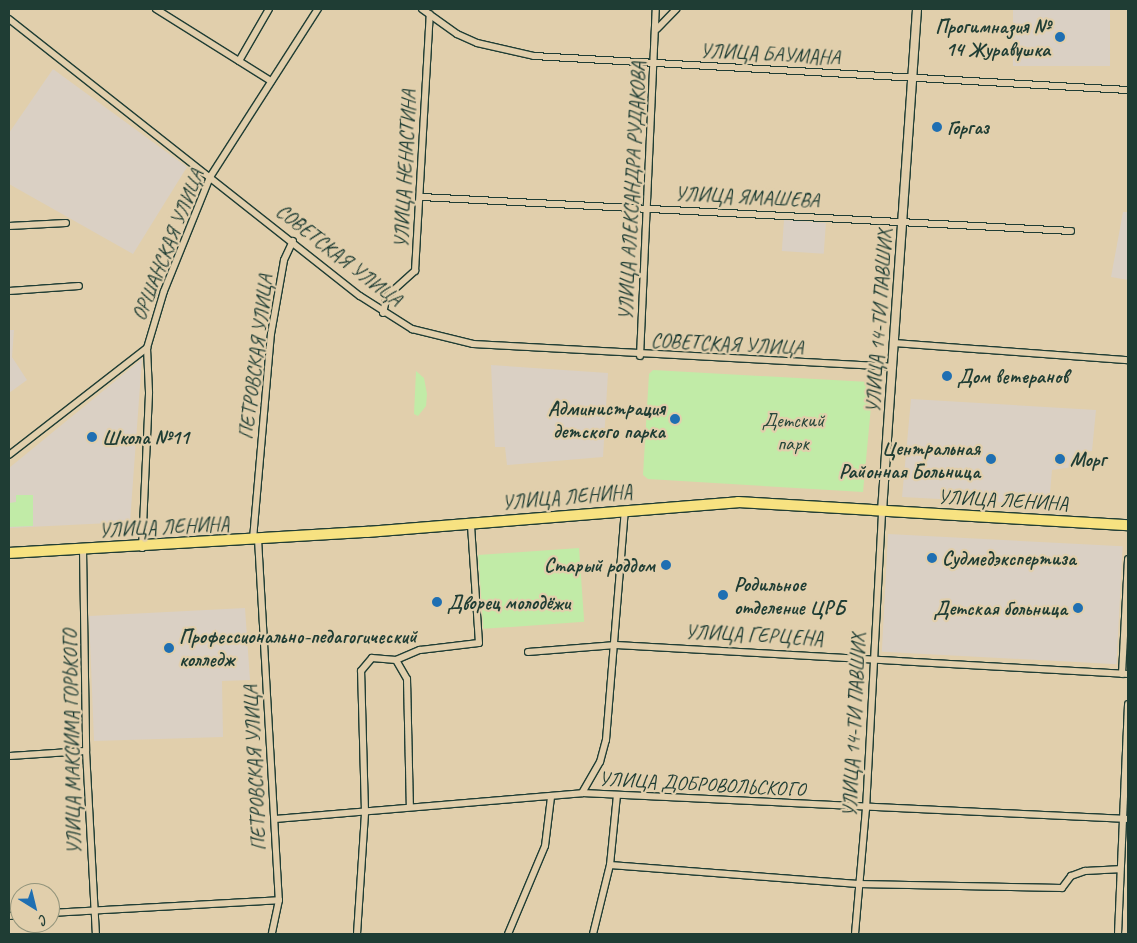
<!DOCTYPE html>
<html>
<head>
<meta charset="utf-8">
<style>
	body { margin:0 }
	#map { position:relative; width:1137px; height:943px; overflow:hidden; background:#e1cfac; font-family:Caveat,sans-serif }
	div>[style] { position:absolute }
	.built>* { inset:0; background:#dad0c4; transform-origin:0 0 }
	.green>* { inset:0; background:#c1eba7; transform-origin:0 0 }
	.roads { filter:drop-shadow(1px 0 #1f3d34) drop-shadow(-1px 0 #1f3d34) drop-shadow(0 1px #1f3d34) drop-shadow(0 -1px #1f3d34) }
	.minor>* { height:6px; margin:-3px; padding:0 3px; transform-origin:3px; border-radius:3px; background:#e1cfac }
	.tertiary>* { height:8px; margin:-4px; padding:0 4px; transform-origin:4px; border-radius:4px; background:#e1cfac }
	.primary>* { height:10px; margin:-5px; padding:0 5px; transform-origin:5px; border-radius:5px; background:#f7e281 }
	.dots>* { width:14px; height:14px; translate:-50% -50%; box-sizing:border-box; border:2px solid #e1cfac; border-radius:50% }
	span { translate:-50% -50%; white-space:nowrap; text-align:center; line-height:1.15; -webkit-text-stroke:4.5px #e1cfac; paint-order:stroke }
	.poi-label { font-size:20px; color:#1f3d34; font-weight:700 }
	.right { translate:-100% -50%; text-align:right }
	.left { translate:0 -50%; text-align:left }
	.street-label { font-size:20px; color:#1f3d34 }
	.park-label { font-size:20px; color:#27463a }
	.frame { position:absolute; inset:0; border:10px solid #1f3d34; pointer-events:none }
	.north { position:absolute; left:10px; top:883px; width:50px; height:50px; box-sizing:border-box; background:#e1cfac; border:1px solid #93957c; border-radius:50%; rotate:144deg; font-size:14px; font-weight:700; line-height:20px; text-align:center; color:#1f3d34 }
	.north::after { content:''; display:block; margin:auto; width:18px; height:22px; background:#1f6fb2; clip-path:polygon(50% 0,100% 100%,50% 72%,0 100%) }
</style>
</head>
<body>
<div id="map">
	<div class="built">
		<div style="left:1013px;top:9px;width:97px;height:57px"></div>
		<div style="clip-path:polygon(53px 69px,187px 167px,133px 254px,9px 184px,9px 133px)"></div>
		<div style="clip-path:polygon(1123px 212px,1128px 212px,1128px 280px,1111px 277px)"></div>
		<div style="left:784px;top:220px;width:42px;height:31px;rotate:4deg"></div>
		<div style="clip-path:polygon(9px 330px,14px 330px,12px 357px,27px 380px,9px 393px)"></div>
		<div style="clip-path:polygon(142px 359px,130px 522px,9px 528px,9px 468px)"></div>
		<div style="clip-path:polygon(491px 365px,608px 373px,603px 457px,507px 465px,505px 447px,495px 447px)"></div>
		<div style="clip-path:polygon(911px 399px,1096px 410px,1092px 451px,1082px 452px,1072px 467px,1052px 470px,1049px 505px,902px 497px)"></div>
		<div style="left:888px;top:534px;width:235px;height:118px;rotate:3deg"></div>
		<div style="clip-path:polygon(245px 608px,250px 680px,222px 681px,223px 737px,94px 741px,89px 616px)"></div>
	</div>
	<div class="green">
		<div style="clip-path:polygon(653px 370px,869px 382px,873px 385px,863px 492px,648px 479px,643px 475px,649px 374px)"></div>
		<div style="clip-path:polygon(416px 371px,424px 378px,427px 394px,426px 406px,418px 416px,414px 414px)"></div>
		<div style="clip-path:polygon(16px 495px,33px 495px,33px 526px,9px 527px,9px 503px,16px 502px)"></div>
		<div style="left:579px;top:548px;width:74px;height:101px;rotate:86deg"></div>
	</div>
	<div class="roads">
		<div class="minor">
			<div style="left:156px;top:9px;width:136px;rotate:32.1deg"></div>
			<div style="left:422px;top:9px;width:43px;rotate:35.5deg"></div>
			<div style="left:457px;top:34px;width:22px;rotate:24deg"></div>
			<div style="left:477px;top:43px;width:58px;rotate:12.8deg"></div>
			<div style="left:534px;top:56px;width:595px;rotate:3.28deg"></div>
			<div style="left:9px;top:19px;width:447px;rotate:38.3deg"></div>
			<div style="left:360px;top:296px;width:62px;rotate:32.4deg"></div>
			<div style="left:412px;top:329px;width:63px;rotate:13.8deg"></div>
			<div style="left:473px;top:344px;width:420px;rotate:3.1deg"></div>
			<div style="left:657px;top:29px;width:28px;rotate:-46deg"></div>
			<div style="left:239px;top:61px;width:60px;rotate:-60deg"></div>
			<div style="left:421px;top:197px;width:651px;rotate:2.99deg"></div>
			<div style="left:9px;top:226px;width:57px;rotate:-3deg"></div>
			<div style="left:9px;top:291px;width:70px;rotate:-4.1deg"></div>
			<div style="left:383px;top:313px;width:17px;rotate:-77deg"></div>
			<div style="left:387px;top:296px;width:38px;rotate:-42deg"></div>
			<div style="left:415px;top:271px;width:257px;rotate:-86.7deg"></div>
			<div style="left:894px;top:343px;width:235px;rotate:4.2deg"></div>
			<div style="left:640px;top:356px;width:347px;rotate:-87.4deg"></div>
			<div style="left:9px;top:455px;width:175px;rotate:-37.8deg"></div>
			<div style="left:147px;top:348px;width:59px;rotate:-73.4deg"></div>
			<div style="left:164px;top:291px;width:123px;rotate:-68deg"></div>
			<div style="left:210px;top:177px;width:200px;rotate:-57.3deg"></div>
			<div style="left:253px;top:539px;width:206px;rotate:-85deg"></div>
			<div style="left:271px;top:334px;width:75px;rotate:-80deg"></div>
			<div style="left:284px;top:260px;width:21px;rotate:-65deg"></div>
			<div style="left:258px;top:539px;width:362px;rotate:86.7deg"></div>
			<div style="left:279px;top:900px;width:35px;rotate:102deg"></div>
			<div style="left:142px;top:548px;width:156px;rotate:-87.4deg"></div>
			<div style="left:149px;top:392px;width:44px;rotate:-92.6deg"></div>
			<div style="left:83px;top:549px;width:202px;rotate:89.1deg"></div>
			<div style="left:86px;top:751px;width:183px;rotate:86.9deg"></div>
			<div style="left:528px;top:652px;width:88px;rotate:-4.5deg"></div>
			<div style="left:616px;top:645px;width:513px;rotate:3.24deg"></div>
			<div style="left:396px;top:660px;width:22px;rotate:60deg"></div>
			<div style="left:407px;top:679px;width:128px;rotate:88.7deg"></div>
			<div style="left:1122px;top:674px;width:115px;rotate:-87deg"></div>
			<div style="left:9px;top:756px;width:77px;rotate:-3.7deg"></div>
			<div style="left:582px;top:793px;width:36px;rotate:-60deg"></div>
			<div style="left:600px;top:762px;width:23px;rotate:-75deg"></div>
			<div style="left:606px;top:740px;width:231px;rotate:-85.3deg"></div>
			<div style="left:275px;top:819px;width:308px;rotate:-4.8deg"></div>
			<div style="left:582px;top:793px;width:547px;rotate:2.73deg"></div>
			<div style="left:610px;top:865px;width:249px;rotate:4.4deg"></div>
			<div style="left:858px;top:884px;width:204px;rotate:1.1deg"></div>
			<div style="left:1062px;top:888px;width:15px;rotate:-53deg"></div>
			<div style="left:1071px;top:876px;width:15px;rotate:-20deg"></div>
			<div style="left:1085px;top:871px;width:34px;rotate:-3deg"></div>
			<div style="left:50px;top:913px;width:229px;rotate:-3.2deg"></div>
			<div style="left:9px;top:916px;width:11px;rotate:-5deg"></div>
			<div style="left:357px;top:934px;width:122px;rotate:-86.2deg"></div>
			<div style="left:365px;top:812px;width:141px;rotate:-91.6deg"></div>
			<div style="left:361px;top:671px;width:17px;rotate:-50deg"></div>
			<div style="left:372px;top:658px;width:24px;rotate:5deg"></div>
			<div style="left:396px;top:660px;width:26px;rotate:-23deg"></div>
			<div style="left:420px;top:650px;width:59px;rotate:-6.8deg"></div>
			<div style="left:479px;top:643px;width:118px;rotate:-93.9deg"></div>
			<div style="left:508px;top:934px;width:95px;rotate:-67.2deg"></div>
			<div style="left:545px;top:846px;width:49px;rotate:-83deg"></div>
			<div style="left:593px;top:934px;width:71px;rotate:-76.2deg"></div>
			<div style="left:610px;top:865px;width:70px;rotate:-84.3deg"></div>
			<div style="left:855px;top:934px;width:125px;rotate:-85deg"></div>
			<div style="left:866px;top:809px;width:298px;rotate:-86.9deg"></div>
			<div style="left:1118px;top:934px;width:230px;rotate:-87.5deg"></div>
		</div>
		<div class="tertiary">
			<div style="left:882px;top:511px;width:503px;rotate:-86.01deg"></div>
		</div>
		<div class="primary">
			<div style="left:9px;top:553px;width:359px;rotate:-3.4deg"></div>
			<div style="left:367px;top:532px;width:372px;rotate:-4.6deg"></div>
			<div style="left:738px;top:502px;width:391px;rotate:3.4deg"></div>
		</div>
	</div>
	<div class="dots">
		<div style="left:1060px;top:37px;background:#1f6fb2"></div>
		<div style="left:937px;top:127px;background:#1f6fb2"></div>
		<div style="left:947px;top:376px;background:#1f6fb2"></div>
		<div style="left:675px;top:419px;background:#1f6fb2"></div>
		<div style="left:92px;top:437px;background:#1f6fb2"></div>
		<div style="left:991px;top:459px;background:#1f6fb2"></div>
		<div style="left:1060px;top:459px;background:#1f6fb2"></div>
		<div style="left:932px;top:558px;background:#1f6fb2"></div>
		<div style="left:666px;top:565px;background:#1f6fb2"></div>
		<div style="left:723px;top:595px;background:#1f6fb2"></div>
		<div style="left:437px;top:602px;background:#1f6fb2"></div>
		<div style="left:1078px;top:608px;background:#1f6fb2"></div>
		<div style="left:169px;top:648px;background:#1f6fb2"></div>
	</div>
	<div class="poi-label">
		<span class="right" style="left:1050px;top:38px">Прогимназия №<br>14 Журавушка</span>
		<span class="left" style="left:947px;top:127px">Горгаз</span>
		<span class="left" style="left:957px;top:376px">Дом ветеранов</span>
		<span class="right" style="left:665px;top:420px">Администрация<br>детского парка</span>
		<span class="left" style="left:102px;top:437px">Школа №11</span>
		<span class="right" style="left:980px;top:460px">Центральная<br>Районная Больница</span>
		<span class="left" style="left:1070px;top:459px">Морг</span>
		<span class="left" style="left:942px;top:558px">Судмедэкспертиза</span>
		<span class="right" style="left:655px;top:565px">Старый роддом</span>
		<span class="left" style="left:734px;top:596px">Родильное<br>отделение ЦРБ</span>
		<span class="left" style="left:447px;top:602px">Дворец молодёжи</span>
		<span class="right" style="left:1067px;top:608px">Детская больница</span>
		<span class="left" style="left:179px;top:648px">Профессионально-педагогический<br>колледж</span>
	</div>
	<div class="street-label">
		<span style="left:770px;top:54px;rotate:3deg">УЛИЦА БАУМАНА</span>
		<span style="left:405px;top:169px;rotate:-87deg">УЛИЦА НЕНАСТИНА</span>
		<span style="left:632px;top:191px;rotate:-87deg">УЛИЦА АЛЕКСАНДРА РУДАКОВА</span>
		<span style="left:747px;top:197px;rotate:3deg">УЛИЦА ЯМАШЕВА</span>
		<span style="left:168px;top:245px;rotate:-68deg">ОРШАНСКАЯ УЛИЦА</span>
		<span style="left:339px;top:255px;rotate:38deg">СОВЕТСКАЯ УЛИЦА</span>
		<span style="left:879px;top:321px;rotate:-86deg">УЛИЦА 14-ТИ ПАВШИХ</span>
		<span style="left:727px;top:344px;rotate:3deg">СОВЕТСКАЯ УЛИЦА</span>
		<span style="left:256px;top:357px;rotate:-83deg">ПЕТРОВСКАЯ УЛИЦА</span>
		<span style="left:567px;top:497px;rotate:-5deg">УЛИЦА ЛЕНИНА</span>
		<span style="left:1003px;top:500px;rotate:3deg">УЛИЦА ЛЕНИНА</span>
		<span style="left:164px;top:527px;rotate:-3deg">УЛИЦА ЛЕНИНА</span>
		<span style="left:754px;top:635px;rotate:3deg">УЛИЦА ГЕРЦЕНА</span>
		<span style="left:854px;top:725px;rotate:-87deg">УЛИЦА 14-ТИ ПАВШИХ</span>
		<span style="left:72px;top:742px;rotate:-91deg">УЛИЦА МАКСИМА ГОРЬКОГО</span>
		<span style="left:255px;top:768px;rotate:-93deg">ПЕТРОВСКАЯ УЛИЦА</span>
		<span style="left:702px;top:784px;rotate:3deg">УЛИЦА ДОБРОВОЛЬСКОГО</span>
	</div>
	<div class="park-label">
		<span style="left:793px;top:432px">Детский<br>парк</span>
	</div>
	<div class="frame"></div>
	<div class="north">С</div>
</div>
</body>
</html>
